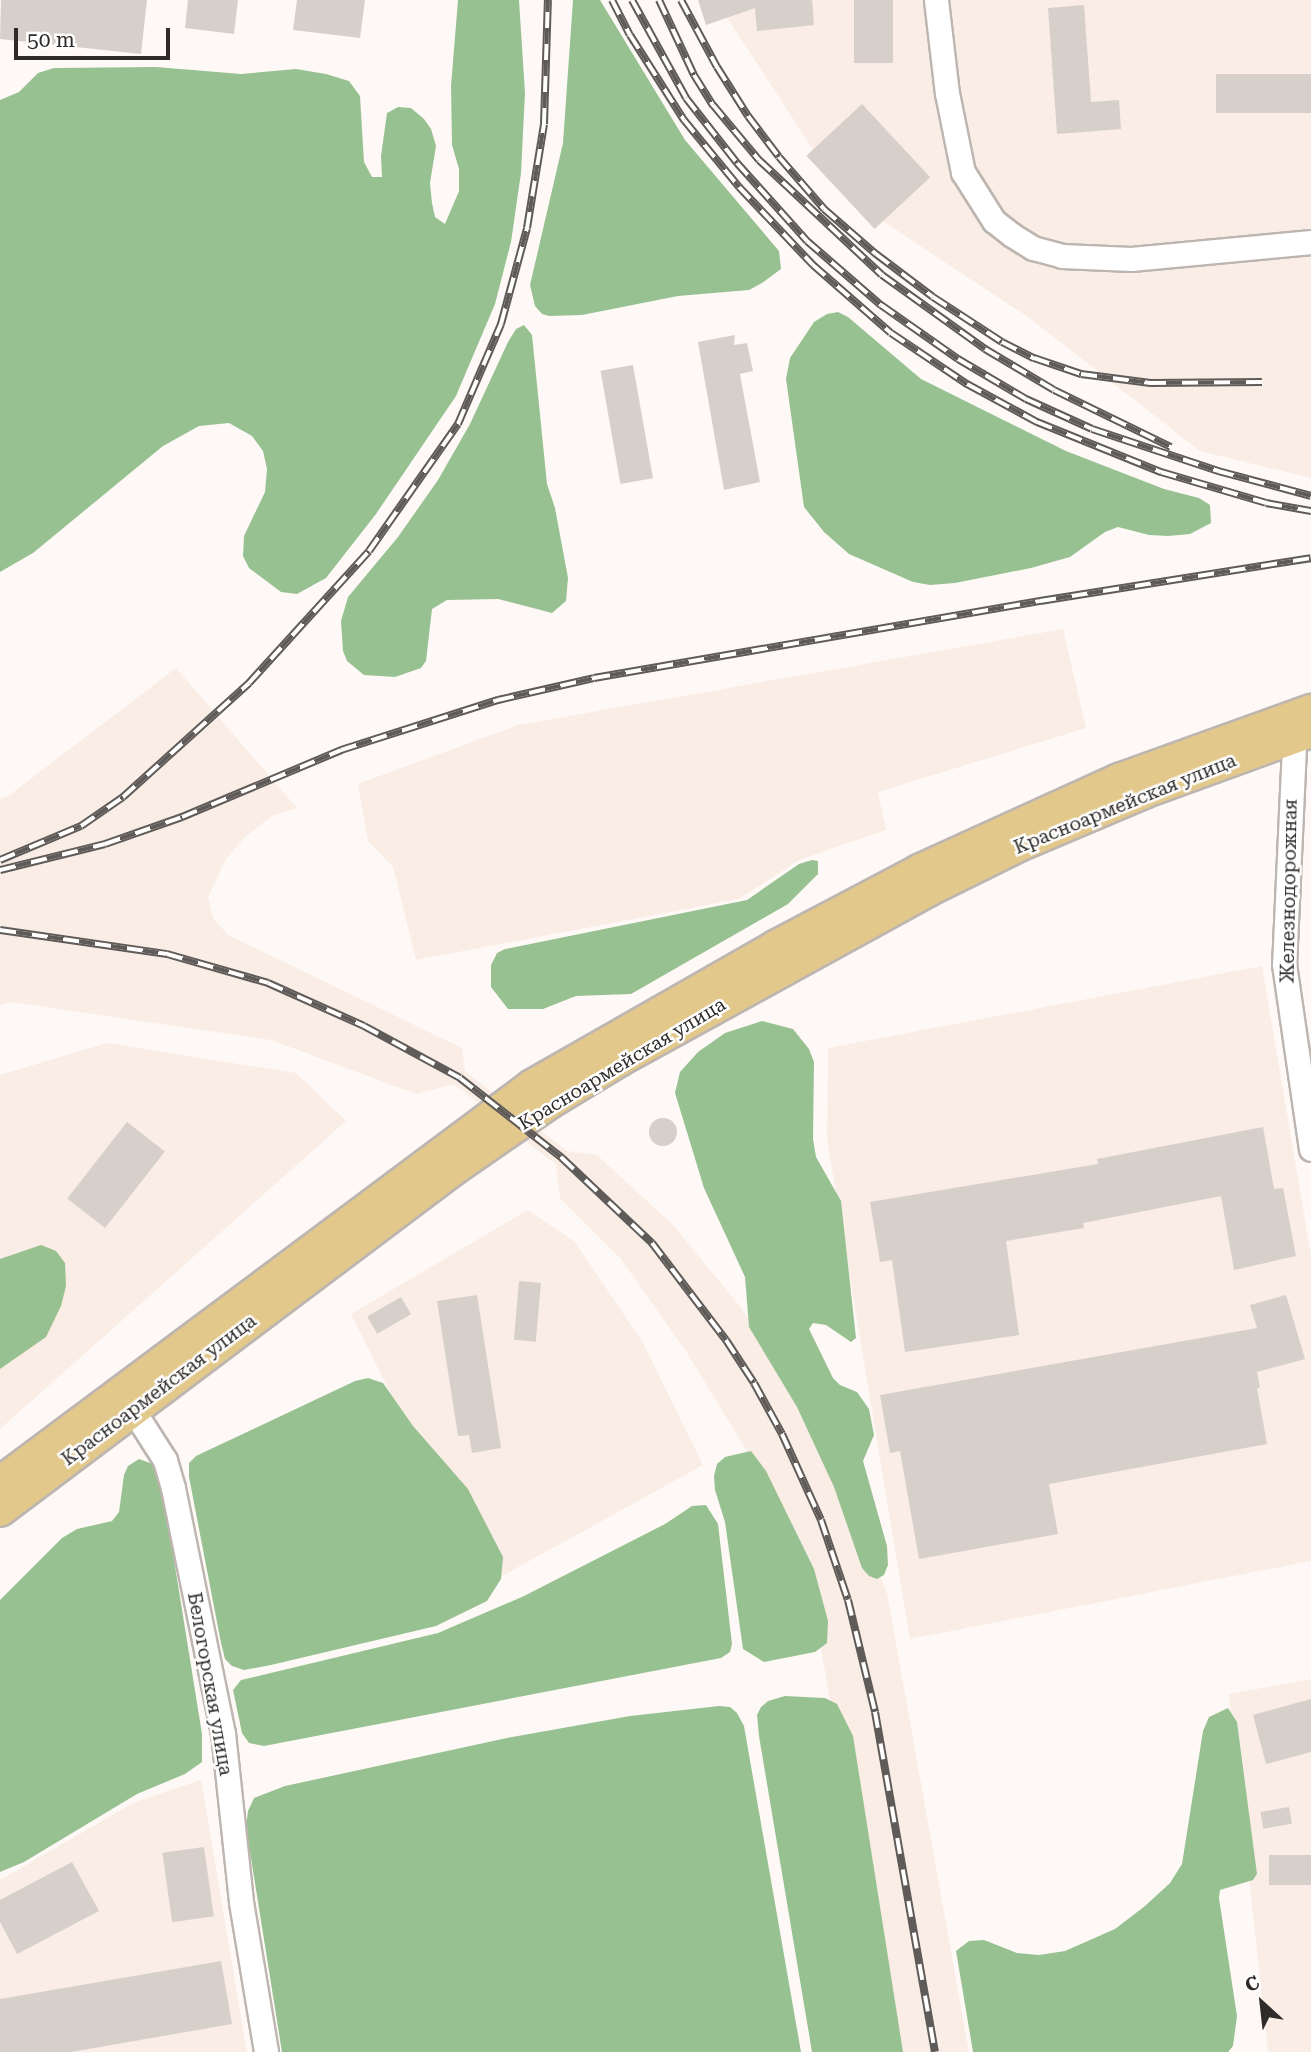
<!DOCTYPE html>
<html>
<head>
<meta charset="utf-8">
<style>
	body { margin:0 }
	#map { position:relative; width:1311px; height:2052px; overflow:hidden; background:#fef9f6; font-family:"Roboto Serif",serif }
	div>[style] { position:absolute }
	.built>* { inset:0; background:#f9ede5 }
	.forest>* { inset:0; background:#98c191 }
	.building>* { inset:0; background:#d7d0ca; transform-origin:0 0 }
	.round { border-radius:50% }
	.roads { filter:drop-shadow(2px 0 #bdb5b0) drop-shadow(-2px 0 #bdb5b0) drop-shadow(0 2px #bdb5b0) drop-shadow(0 -2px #bdb5b0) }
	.minor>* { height:23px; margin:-11.5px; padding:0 11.5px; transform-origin:11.5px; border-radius:11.5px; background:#fff }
	.major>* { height:30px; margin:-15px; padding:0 15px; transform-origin:15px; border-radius:15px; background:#e3c88c }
	.rail>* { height:8px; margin-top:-4px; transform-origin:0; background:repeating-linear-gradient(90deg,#fff 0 16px,#5e5b59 0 32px); box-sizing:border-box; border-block:2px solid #5e5b59 }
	span { translate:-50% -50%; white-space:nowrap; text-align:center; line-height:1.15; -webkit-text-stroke:5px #fff; paint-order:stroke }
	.street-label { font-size:19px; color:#2e2b29 }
	.north { position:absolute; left:1227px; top:1968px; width:70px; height:70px; -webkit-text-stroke:5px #fff; paint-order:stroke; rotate:333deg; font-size:19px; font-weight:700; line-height:28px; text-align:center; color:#2e2b29 }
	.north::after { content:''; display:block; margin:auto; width:24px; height:32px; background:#2e2b29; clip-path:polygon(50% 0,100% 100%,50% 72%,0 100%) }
	.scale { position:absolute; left:14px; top:28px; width:156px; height:32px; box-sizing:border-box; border:4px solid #2e2b29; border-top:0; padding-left:9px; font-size:21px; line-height:24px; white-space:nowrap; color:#2e2b29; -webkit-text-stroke:5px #fff; paint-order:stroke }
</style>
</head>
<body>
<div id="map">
	<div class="built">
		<div style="clip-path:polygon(720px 0,1311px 0,1311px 478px,1200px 451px,1028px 317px,881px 220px,812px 148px,726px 16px)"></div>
		<div style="clip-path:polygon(1063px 629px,1086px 728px,878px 792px,886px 830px,799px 860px,739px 899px,416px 960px,393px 867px,368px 841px,358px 784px,518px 725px)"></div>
		<div style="clip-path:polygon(176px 668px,297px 808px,272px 816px,246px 836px,226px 859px,208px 897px,213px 918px,228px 935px,462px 1048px,465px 1071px,567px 1151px,597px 1155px,673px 1225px,738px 1304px,806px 1400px,887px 1593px,969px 2052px,893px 2052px,814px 1610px,794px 1551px,744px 1446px,687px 1353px,621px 1259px,560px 1198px,556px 1165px,454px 1084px,416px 1094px,271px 1040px,11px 1002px,0 1005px,0 799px,7px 797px)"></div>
		<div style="clip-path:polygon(1262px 966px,1311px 1255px,1311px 1561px,910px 1639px,827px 1139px,828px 1048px)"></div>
		<div style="clip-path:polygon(107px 1043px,296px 1073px,346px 1121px,0 1429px,0 1075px)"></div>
		<div style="clip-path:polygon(528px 1210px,575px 1242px,643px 1343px,703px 1465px,486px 1585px,351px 1314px)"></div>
		<div style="clip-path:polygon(1311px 1679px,1311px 2052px,1268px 2052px,1229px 1694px)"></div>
		<div style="clip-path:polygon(201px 1780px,247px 2052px,0 2052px,0 1880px,133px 1803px)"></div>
	</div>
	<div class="forest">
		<div style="clip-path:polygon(458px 0,519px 0,525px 93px,521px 173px,511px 242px,495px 304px,456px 396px,376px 514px,326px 578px,297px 594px,281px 592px,249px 568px,243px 556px,244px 536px,265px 492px,267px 469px,263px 451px,252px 436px,229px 423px,199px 426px,163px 446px,33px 553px,0 572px,0 100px,19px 92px,38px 73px,54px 68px,156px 67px,241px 74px,296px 69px,326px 74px,349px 81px,360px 96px,364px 162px,372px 177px,382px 177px,381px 156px,387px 113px,398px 107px,411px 108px,424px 119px,431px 129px,436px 146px,430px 183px,432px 203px,435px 217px,445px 224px,459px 191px,459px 169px,452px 145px,451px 86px)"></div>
		<div style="clip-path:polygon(573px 0,600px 0,685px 140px,779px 251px,781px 269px,762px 283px,749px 290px,678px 296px,582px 315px,549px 316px,542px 314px,535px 306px,530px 285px,563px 143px)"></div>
		<div style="clip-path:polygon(838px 312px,848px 317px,921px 379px,1066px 451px,1164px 489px,1199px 498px,1210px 505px,1211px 523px,1190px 534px,1168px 536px,1149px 535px,1118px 527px,1105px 532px,1070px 557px,1031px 568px,955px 583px,930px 585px,913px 582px,849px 554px,824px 532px,804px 507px,786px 379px,790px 358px,814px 322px,827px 314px)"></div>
		<div style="clip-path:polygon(524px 325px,532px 335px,547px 484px,555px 508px,568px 578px,566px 601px,552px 613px,498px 599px,447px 600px,432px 609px,426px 661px,421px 668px,395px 677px,364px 675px,347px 661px,343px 651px,341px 621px,348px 597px,398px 537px,438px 480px,470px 424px,508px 342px,516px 329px)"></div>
		<div style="clip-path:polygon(812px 860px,818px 861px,818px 874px,788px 904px,631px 994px,576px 996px,543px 1009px,508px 1009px,491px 987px,491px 965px,497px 953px,505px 949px,747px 900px,799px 864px)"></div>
		<div style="clip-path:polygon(762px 1021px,793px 1029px,809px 1049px,814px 1062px,813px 1139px,816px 1157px,841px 1201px,856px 1338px,851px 1342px,826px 1325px,813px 1323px,809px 1329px,833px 1378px,840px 1385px,857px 1392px,869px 1409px,874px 1435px,863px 1461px,887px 1546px,888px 1565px,884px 1575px,877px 1579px,869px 1576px,862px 1568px,834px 1487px,797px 1407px,749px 1327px,745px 1277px,704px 1188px,675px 1093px,680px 1072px,698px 1052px,725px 1033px)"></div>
		<div style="clip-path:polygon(41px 1245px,56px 1251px,65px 1263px,66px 1286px,61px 1306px,46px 1337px,0 1369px,0 1259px)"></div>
		<div style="clip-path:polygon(368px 1378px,383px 1383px,413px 1426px,468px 1489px,503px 1557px,501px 1579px,487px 1601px,436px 1626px,271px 1665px,244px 1670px,232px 1666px,225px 1659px,221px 1643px,189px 1477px,189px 1463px,196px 1456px,355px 1381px)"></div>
		<div style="clip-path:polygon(751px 1451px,766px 1471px,814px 1569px,828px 1621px,827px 1643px,815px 1652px,764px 1662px,743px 1649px,725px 1522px,715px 1490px,714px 1476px,717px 1464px,725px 1457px)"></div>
		<div style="clip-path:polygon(139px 1459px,153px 1464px,161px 1479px,202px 1734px,202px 1762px,185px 1774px,137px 1794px,24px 1862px,0 1872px,0 1600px,62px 1538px,77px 1529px,112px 1521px,119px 1512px,124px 1475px,128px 1466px)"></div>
		<div style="clip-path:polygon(706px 1505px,718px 1524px,732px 1644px,730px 1652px,721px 1658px,264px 1746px,249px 1743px,242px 1733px,233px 1690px,241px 1680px,438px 1633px,524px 1596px,665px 1524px,692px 1506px)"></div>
		<div style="clip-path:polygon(785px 1696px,825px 1698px,837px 1704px,853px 1736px,903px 2052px,812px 2052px,759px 1736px,757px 1715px,761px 1707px,768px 1701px)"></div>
		<div style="clip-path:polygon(719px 1706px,730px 1707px,737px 1713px,744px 1726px,801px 2052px,282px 2052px,246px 1827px,248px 1811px,254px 1798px,285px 1786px,507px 1738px,630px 1716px)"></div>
		<div style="clip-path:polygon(1228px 1708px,1237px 1722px,1257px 1874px,1253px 1880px,1220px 1890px,1219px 1898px,1237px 2016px,1233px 2046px,1228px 2052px,973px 2052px,956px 1951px,969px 1941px,984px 1940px,1017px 1953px,1039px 1955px,1065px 1951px,1115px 1929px,1145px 1906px,1170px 1883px,1182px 1864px,1203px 1731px,1209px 1717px)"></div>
	</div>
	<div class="building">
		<div style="clip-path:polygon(1px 0,147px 0,141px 54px,0 39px)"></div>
		<div style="clip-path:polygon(188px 0,238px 0,234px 34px,185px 28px)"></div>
		<div style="clip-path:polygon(297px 0,365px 0,360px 38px,293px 30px)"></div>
		<div style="clip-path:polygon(698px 0,812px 0,814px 25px,757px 31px,755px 8px,706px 25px)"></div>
		<div style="left:854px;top:0;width:39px;height:63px"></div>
		<div style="clip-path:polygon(1084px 5px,1091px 102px,1119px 100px,1121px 129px,1057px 134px,1048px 8px)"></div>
		<div style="left:1311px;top:74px;width:39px;height:95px;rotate:90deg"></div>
		<div style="left:862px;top:104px;width:100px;height:76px;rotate:47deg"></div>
		<div style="clip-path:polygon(735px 335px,734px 345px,747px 343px,753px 371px,740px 374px,760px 482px,724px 490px,698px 342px)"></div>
		<div style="left:633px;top:365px;width:115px;height:33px;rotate:80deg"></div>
		<div class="round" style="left:649px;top:1118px;width:28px;height:28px"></div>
		<div style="left:127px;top:1122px;width:48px;height:97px;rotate:38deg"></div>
		<div style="clip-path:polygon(1263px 1127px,1274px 1189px,1283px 1188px,1296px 1256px,1234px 1270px,1221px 1196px,1083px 1223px,1084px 1228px,1006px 1241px,1019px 1335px,905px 1352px,892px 1260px,880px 1262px,870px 1202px,1098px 1164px,1097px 1159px)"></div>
		<div style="left:519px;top:1281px;width:22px;height:59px;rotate:5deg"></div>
		<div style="clip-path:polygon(477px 1295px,501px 1448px,472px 1453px,469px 1435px,458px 1436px,437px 1301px)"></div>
		<div style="clip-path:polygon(1286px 1295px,1305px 1359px,1257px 1372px,1260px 1388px,1257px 1388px,1267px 1444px,1049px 1484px,1058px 1534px,919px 1559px,900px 1451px,890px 1453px,880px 1395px,1257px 1328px,1250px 1305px)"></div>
		<div style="left:401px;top:1297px;width:20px;height:39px;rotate:60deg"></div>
		<div style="clip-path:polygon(1311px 1699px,1311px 1752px,1266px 1764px,1253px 1715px)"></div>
		<div style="left:1289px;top:1807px;width:17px;height:29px;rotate:80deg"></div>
		<div style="left:204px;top:1847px;width:70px;height:42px;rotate:82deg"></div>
		<div style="left:1311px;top:1855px;width:30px;height:42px;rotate:90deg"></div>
		<div style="clip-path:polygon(72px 1862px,99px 1911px,17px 1954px,0 1922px,0 1900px)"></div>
		<div style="clip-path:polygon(221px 1961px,232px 2024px,71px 2052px,0 2052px,0 1999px)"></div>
	</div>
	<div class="roads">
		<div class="minor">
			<div style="left:936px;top:0;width:94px;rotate:83.3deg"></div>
			<div style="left:947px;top:93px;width:81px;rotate:78.6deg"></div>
			<div style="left:963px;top:172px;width:58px;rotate:57.7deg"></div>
			<div style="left:994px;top:221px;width:23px;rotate:38deg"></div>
			<div style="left:1012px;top:235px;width:25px;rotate:32deg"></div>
			<div style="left:1033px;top:248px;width:30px;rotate:15deg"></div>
			<div style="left:1062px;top:256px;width:69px;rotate:2.5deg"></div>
			<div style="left:1131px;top:259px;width:181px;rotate:-5.4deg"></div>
			<div style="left:1295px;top:724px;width:240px;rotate:92.6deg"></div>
			<div style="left:1284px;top:964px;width:187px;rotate:81.7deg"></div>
			<div style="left:133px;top:1410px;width:59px;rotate:57.4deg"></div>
			<div style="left:165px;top:1460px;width:29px;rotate:74deg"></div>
			<div style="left:173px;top:1488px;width:250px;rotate:78.5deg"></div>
			<div style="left:223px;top:1733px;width:170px;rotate:83.9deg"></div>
			<div style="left:241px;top:1902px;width:152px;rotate:80.5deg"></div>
		</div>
		<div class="major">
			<div style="left:0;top:1482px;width:664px;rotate:-36.73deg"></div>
			<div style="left:532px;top:1085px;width:282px;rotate:-29.7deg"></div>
			<div style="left:777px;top:945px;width:161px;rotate:-27.8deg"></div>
			<div style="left:919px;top:870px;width:220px;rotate:-24.5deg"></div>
			<div style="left:1119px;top:779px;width:204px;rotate:-19.8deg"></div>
			<div style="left:0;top:1511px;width:566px;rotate:-36.95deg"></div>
			<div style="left:452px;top:1171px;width:119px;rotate:-34.8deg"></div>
			<div style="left:550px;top:1103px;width:83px;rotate:-31.2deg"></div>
			<div style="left:621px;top:1060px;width:350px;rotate:-28.8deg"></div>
			<div style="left:928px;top:891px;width:102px;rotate:-26.3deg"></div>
			<div style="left:1019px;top:846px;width:138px;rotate:-23deg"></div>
			<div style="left:1146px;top:792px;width:176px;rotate:-20deg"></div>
		</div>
	</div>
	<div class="rail">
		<div style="left:612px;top:0;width:39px;rotate:63deg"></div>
		<div style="left:630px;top:35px;width:101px;rotate:57.6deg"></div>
		<div style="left:684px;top:120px;width:87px;rotate:50.6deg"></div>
		<div style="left:739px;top:187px;width:108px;rotate:46.5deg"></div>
		<div style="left:813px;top:265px;width:103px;rotate:41.1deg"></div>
		<div style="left:891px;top:333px;width:92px;rotate:33.9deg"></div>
		<div style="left:967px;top:384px;width:80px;rotate:28.5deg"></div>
		<div style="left:1037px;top:422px;width:134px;rotate:22deg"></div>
		<div style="left:1161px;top:472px;width:109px;rotate:16.4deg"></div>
		<div style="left:1266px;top:503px;width:46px;rotate:10.1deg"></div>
		<div style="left:632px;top:0;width:112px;rotate:61.1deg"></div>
		<div style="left:686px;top:98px;width:83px;rotate:51.9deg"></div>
		<div style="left:737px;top:163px;width:105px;rotate:48.1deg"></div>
		<div style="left:807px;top:241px;width:98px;rotate:40.9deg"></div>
		<div style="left:881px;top:305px;width:94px;rotate:35deg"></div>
		<div style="left:958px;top:359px;width:79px;rotate:30.5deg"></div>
		<div style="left:1026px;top:399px;width:72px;rotate:24.4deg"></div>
		<div style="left:1092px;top:429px;width:133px;rotate:18.4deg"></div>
		<div style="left:1218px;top:471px;width:96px;rotate:15deg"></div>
		<div style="left:659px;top:0;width:83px;rotate:65deg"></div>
		<div style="left:694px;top:75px;width:36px;rotate:58deg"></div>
		<div style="left:713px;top:105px;width:72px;rotate:50.1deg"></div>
		<div style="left:759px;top:160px;width:168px;rotate:43.1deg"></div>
		<div style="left:882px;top:275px;width:127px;rotate:35.7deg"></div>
		<div style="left:985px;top:349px;width:80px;rotate:30.7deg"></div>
		<div style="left:1054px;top:390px;width:130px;rotate:26deg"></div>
		<div style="left:681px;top:0;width:76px;rotate:61.8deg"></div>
		<div style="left:717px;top:67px;width:58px;rotate:57.7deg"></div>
		<div style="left:748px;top:116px;width:51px;rotate:52.9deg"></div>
		<div style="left:779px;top:157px;width:69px;rotate:49.1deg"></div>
		<div style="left:824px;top:209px;width:69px;rotate:40.9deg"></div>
		<div style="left:876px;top:254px;width:71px;rotate:37deg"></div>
		<div style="left:933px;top:297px;width:82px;rotate:33.1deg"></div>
		<div style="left:1002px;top:342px;width:36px;rotate:27deg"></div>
		<div style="left:1034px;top:358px;width:50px;rotate:18.8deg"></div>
		<div style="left:1081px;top:374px;width:70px;rotate:7.4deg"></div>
		<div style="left:1150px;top:383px;width:112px;rotate:-0.5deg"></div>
		<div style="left:0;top:860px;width:88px;rotate:-22.8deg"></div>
		<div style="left:81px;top:826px;width:51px;rotate:-34.6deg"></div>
		<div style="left:123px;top:797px;width:170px;rotate:-42.1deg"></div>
		<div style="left:249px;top:683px;width:178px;rotate:-47.7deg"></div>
		<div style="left:369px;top:551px;width:155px;rotate:-55deg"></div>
		<div style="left:458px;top:424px;width:109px;rotate:-66.7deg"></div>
		<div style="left:501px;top:324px;width:99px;rotate:-74.8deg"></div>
		<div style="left:527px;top:228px;width:105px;rotate:-80.7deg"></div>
		<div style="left:544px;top:124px;width:124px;rotate:-88.2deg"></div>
		<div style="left:0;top:870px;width:108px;rotate:-13.9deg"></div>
		<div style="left:105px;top:844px;width:82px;rotate:-19.3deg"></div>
		<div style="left:182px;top:817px;width:173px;rotate:-22.8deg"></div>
		<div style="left:341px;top:750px;width:165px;rotate:-17.7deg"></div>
		<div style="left:498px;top:700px;width:98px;rotate:-12.9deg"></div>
		<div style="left:594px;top:678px;width:453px;rotate:-9.8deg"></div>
		<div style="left:1040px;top:601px;width:274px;rotate:-9deg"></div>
		<div style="left:0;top:930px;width:169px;rotate:8.2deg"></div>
		<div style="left:167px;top:954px;width:105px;rotate:16deg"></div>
		<div style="left:268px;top:983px;width:105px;rotate:24.1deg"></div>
		<div style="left:364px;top:1026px;width:109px;rotate:28.4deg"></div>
		<div style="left:460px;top:1078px;width:130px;rotate:38.1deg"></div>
		<div style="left:562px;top:1158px;width:124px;rotate:43.4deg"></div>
		<div style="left:652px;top:1243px;width:122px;rotate:52.7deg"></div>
		<div style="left:726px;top:1340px;width:51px;rotate:56.9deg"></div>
		<div style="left:754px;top:1383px;width:58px;rotate:61.2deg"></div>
		<div style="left:782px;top:1434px;width:94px;rotate:65.6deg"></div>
		<div style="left:821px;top:1520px;width:84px;rotate:71.4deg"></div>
		<div style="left:848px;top:1600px;width:115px;rotate:76.4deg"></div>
		<div style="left:875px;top:1712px;width:345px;rotate:80deg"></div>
	</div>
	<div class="street-label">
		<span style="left:1125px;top:804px;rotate:-22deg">Красноармейская улица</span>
		<span style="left:1289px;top:891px;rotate:-89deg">Железнодорожная</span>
		<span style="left:622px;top:1064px;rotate:-31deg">Красноармейская улица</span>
		<span style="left:159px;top:1390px;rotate:-37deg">Красноармейская улица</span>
		<span style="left:210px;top:1684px;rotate:80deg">Белогорская улица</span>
	</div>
	<div class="north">С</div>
	<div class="scale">50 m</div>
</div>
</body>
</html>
